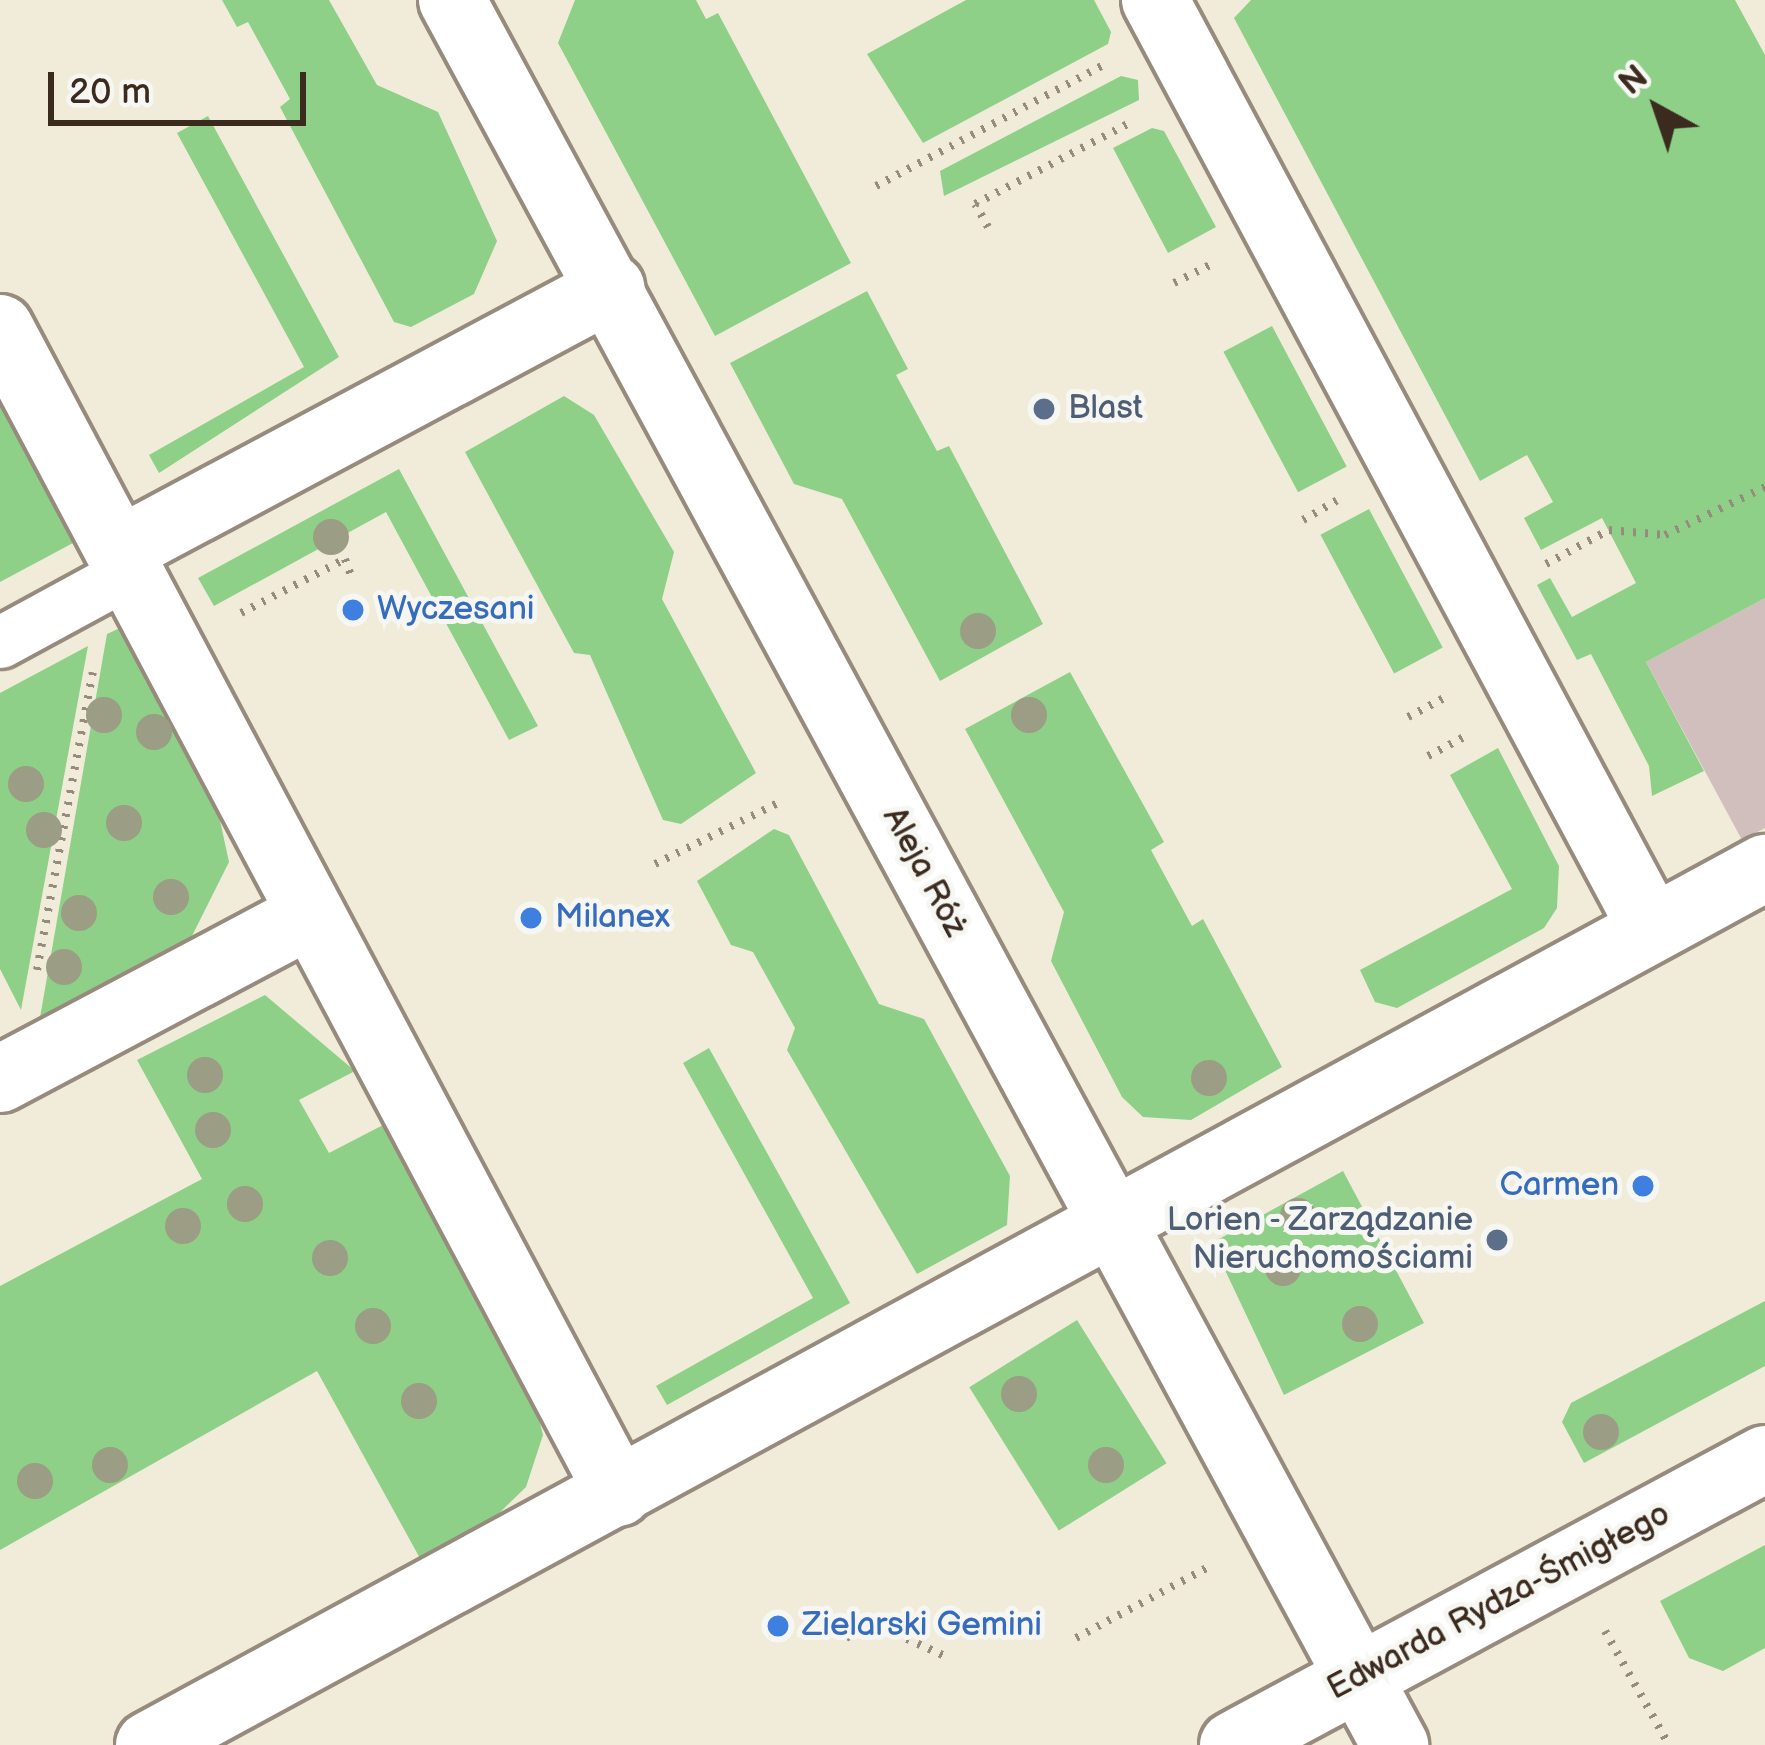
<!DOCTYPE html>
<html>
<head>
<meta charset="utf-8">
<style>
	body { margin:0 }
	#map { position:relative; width:1765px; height:1745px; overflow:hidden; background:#f1ecd9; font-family:"Balsamiq Sans",sans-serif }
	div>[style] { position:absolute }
	.industrial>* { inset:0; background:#d1bfbe }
	.green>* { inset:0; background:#8ed087; transform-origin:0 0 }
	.path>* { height:8px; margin-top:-4px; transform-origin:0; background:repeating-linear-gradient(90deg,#968b7c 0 3px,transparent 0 12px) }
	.roads { filter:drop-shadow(3px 0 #968b7c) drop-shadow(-3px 0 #968b7c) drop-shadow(0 3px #968b7c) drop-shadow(0 -3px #968b7c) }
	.lane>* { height:51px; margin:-25.5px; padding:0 25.5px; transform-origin:25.5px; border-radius:25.5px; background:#fff }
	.street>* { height:66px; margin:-33px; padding:0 33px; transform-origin:33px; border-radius:33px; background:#fff }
	.trees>* { width:36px; height:36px; margin:-18px; border-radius:50%; background:#9b9d84 }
	.dots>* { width:33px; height:33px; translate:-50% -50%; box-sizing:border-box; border:6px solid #f6f6f2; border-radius:50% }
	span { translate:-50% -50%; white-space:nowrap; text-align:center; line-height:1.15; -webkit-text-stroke:10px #f6f6f2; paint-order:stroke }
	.service-label { font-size:33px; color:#4e5e75 }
	.left { translate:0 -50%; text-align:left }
	.right { translate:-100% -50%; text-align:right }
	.shop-label { font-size:33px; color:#366cbe }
	.street-label { font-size:33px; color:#3b2a1e }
	.north { position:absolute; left:1597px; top:48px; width:120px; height:120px; -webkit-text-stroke:9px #f6f6f2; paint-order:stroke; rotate:320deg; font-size:33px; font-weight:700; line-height:48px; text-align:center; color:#3b2a1e }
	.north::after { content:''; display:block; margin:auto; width:42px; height:54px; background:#3b2a1e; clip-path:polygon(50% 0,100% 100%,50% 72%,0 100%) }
	.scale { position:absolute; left:48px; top:72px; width:258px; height:54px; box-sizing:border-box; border:6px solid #3b2a1e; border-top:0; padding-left:15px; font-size:36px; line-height:42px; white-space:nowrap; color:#3b2a1e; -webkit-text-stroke:9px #f6f6f2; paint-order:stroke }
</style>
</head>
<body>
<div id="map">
	<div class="industrial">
		<div style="clip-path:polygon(1765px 598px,1765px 828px,1742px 840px,1646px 662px)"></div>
	</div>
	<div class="green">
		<div style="clip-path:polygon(222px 0,329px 0,377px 85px,438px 112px,497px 241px,474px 294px,411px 327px,394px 322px,280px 107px,290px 99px,248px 22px,237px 27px)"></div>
		<div style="clip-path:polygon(575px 0,696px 0,706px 19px,718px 13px,851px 263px,715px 336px,558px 43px)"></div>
		<div style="clip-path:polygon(966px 0,1094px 0,1111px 32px,1108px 44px,923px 143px,867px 54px)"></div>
		<div style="clip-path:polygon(1251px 0,1735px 0,1765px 55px,1765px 598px,1646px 662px,1704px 771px,1652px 796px,1649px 766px,1591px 654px,1577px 660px,1537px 585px,1550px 578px,1572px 617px,1636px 583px,1602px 518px,1541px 550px,1524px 518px,1553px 502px,1527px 455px,1480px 481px,1234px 18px)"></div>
		<div style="clip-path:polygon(1121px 76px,1138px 80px,1139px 100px,944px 196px,940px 171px)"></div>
		<div style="clip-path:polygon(208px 116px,339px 357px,159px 473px,149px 455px,304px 367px,177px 133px)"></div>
		<div style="clip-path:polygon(1152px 128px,1164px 131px,1216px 227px,1168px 253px,1113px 148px)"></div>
		<div style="clip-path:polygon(867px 291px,908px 369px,896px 375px,937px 451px,949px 446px,1043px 624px,940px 681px,842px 499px,794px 484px,730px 363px)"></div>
		<div style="left:1272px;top:326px;width:159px;height:55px;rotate:62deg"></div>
		<div style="clip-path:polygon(564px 396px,594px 415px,674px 552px,662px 599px,756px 773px,681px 824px,663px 820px,590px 655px,574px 653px,465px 452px)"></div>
		<div style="clip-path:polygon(0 405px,73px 543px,0 582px)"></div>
		<div style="clip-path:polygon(399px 469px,538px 726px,509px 740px,386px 512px,214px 606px,198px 578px)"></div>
		<div style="left:1369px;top:509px;width:157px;height:55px;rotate:62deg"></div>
		<div style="clip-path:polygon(122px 627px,219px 816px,229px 862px,189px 942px,38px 1029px,107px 634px)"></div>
		<div style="clip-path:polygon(88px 646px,21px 1010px,0 969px,0 693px)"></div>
		<div style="clip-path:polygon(1070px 672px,1164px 842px,1151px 850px,1192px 926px,1203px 919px,1282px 1067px,1191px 1120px,1143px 1117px,1122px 1097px,1051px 961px,1064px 912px,965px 729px)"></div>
		<div style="clip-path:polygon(1498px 748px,1559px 866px,1557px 908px,1544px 928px,1397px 1008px,1375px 1002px,1360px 970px,1512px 889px,1450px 775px)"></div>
		<div style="clip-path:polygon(774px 829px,789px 835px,879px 1004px,924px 1019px,1010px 1176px,1007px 1225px,917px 1274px,787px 1050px,795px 1028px,753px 952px,731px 945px,697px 881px)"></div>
		<div style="clip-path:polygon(265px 995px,355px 1071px,299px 1100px,329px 1153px,385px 1124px,528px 1377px,543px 1435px,526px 1487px,487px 1525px,422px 1562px,317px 1371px,0 1550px,0 1286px,202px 1179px,137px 1060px)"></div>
		<div style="clip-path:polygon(709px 1048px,850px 1303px,667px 1405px,656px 1386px,813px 1298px,683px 1063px)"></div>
		<div style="clip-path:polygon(1343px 1171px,1424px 1323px,1284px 1395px,1216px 1251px,1219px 1239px)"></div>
		<div style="clip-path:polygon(1765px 1301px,1765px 1366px,1584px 1463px,1562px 1422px,1571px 1403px)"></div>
		<div style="left:1077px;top:1320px;width:169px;height:127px;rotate:58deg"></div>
		<div style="clip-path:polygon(1765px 1545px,1765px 1648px,1723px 1671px,1689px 1658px,1660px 1601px)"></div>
	</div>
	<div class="path">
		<div style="left:876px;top:186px;width:256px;rotate:-28deg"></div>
		<div style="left:988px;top:227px;width:26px;rotate:-119deg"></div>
		<div style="left:975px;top:204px;width:176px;rotate:-27.7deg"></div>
		<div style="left:1174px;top:283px;width:40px;rotate:-26.6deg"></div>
		<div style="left:1303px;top:520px;width:39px;rotate:-30deg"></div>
		<div style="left:1546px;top:564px;width:72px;rotate:-28.4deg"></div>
		<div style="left:1609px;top:530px;width:56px;rotate:5.1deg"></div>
		<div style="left:1665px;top:535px;width:111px;rotate:-25.6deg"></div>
		<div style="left:241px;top:613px;width:117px;rotate:-27.4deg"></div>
		<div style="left:345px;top:559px;width:20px;rotate:70deg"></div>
		<div style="left:1408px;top:717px;width:41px;rotate:-27.8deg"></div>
		<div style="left:1428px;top:756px;width:41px;rotate:-27.8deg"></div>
		<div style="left:655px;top:864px;width:142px;rotate:-26.4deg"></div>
		<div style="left:37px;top:970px;width:303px;rotate:-79.4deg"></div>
		<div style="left:1605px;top:1631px;width:131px;rotate:60.7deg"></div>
		<div style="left:846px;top:1638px;width:31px;rotate:-27deg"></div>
		<div style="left:874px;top:1624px;width:78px;rotate:24.3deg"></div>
		<div style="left:1076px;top:1638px;width:154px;rotate:-28.2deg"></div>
	</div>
	<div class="roads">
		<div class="lane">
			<div style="left:0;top:642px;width:149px;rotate:-28.5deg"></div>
		</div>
		<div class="street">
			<div style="left:452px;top:0;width:1984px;rotate:61.61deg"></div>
			<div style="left:1155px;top:0;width:1051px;rotate:61.85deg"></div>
			<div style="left:0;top:328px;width:1319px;rotate:62.02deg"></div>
			<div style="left:120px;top:550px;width:557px;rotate:-28.08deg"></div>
			<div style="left:0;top:1079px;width:352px;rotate:-27.9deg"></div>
			<div style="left:149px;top:1745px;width:1839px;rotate:-28.49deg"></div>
			<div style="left:1233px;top:1745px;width:604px;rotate:-28.26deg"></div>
		</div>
	</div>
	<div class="trees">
		<div style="left:331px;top:537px"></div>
		<div style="left:978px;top:631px"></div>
		<div style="left:104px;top:715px"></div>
		<div style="left:1029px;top:715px"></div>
		<div style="left:154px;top:732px"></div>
		<div style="left:26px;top:784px"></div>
		<div style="left:124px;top:823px"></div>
		<div style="left:44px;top:830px"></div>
		<div style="left:171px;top:897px"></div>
		<div style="left:79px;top:913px"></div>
		<div style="left:64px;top:967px"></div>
		<div style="left:205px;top:1075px"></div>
		<div style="left:1209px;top:1078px"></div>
		<div style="left:213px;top:1130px"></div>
		<div style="left:245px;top:1204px"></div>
		<div style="left:1298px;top:1216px"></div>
		<div style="left:183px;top:1226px"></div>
		<div style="left:330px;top:1258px"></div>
		<div style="left:1283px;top:1268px"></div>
		<div style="left:1360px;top:1324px"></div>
		<div style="left:373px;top:1326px"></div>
		<div style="left:1019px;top:1394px"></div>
		<div style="left:419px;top:1401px"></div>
		<div style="left:1601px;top:1432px"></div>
		<div style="left:110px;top:1465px"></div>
		<div style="left:1106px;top:1465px"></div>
		<div style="left:35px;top:1481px"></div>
	</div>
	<div class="dots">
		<div style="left:1044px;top:409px;background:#5c6f8a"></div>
		<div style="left:353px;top:610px;background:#3f7fe0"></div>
		<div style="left:531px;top:918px;background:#3f7fe0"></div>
		<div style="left:1643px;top:1186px;background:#3f7fe0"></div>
		<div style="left:1497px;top:1240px;background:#5c6f8a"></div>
		<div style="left:778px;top:1626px;background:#3f7fe0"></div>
	</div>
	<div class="service-label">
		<span class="left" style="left:1068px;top:409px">Blast</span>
		<span class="right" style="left:1473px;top:1240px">Lorien - Zarządzanie<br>Nieruchomościami</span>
	</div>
	<div class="shop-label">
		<span class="left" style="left:377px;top:610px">Wyczesani</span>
		<span class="left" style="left:555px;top:918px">Milanex</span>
		<span class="right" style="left:1619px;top:1186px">Carmen</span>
		<span class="left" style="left:802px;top:1626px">Zielarski Gemini</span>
	</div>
	<div class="street-label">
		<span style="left:924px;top:872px;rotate:62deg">Aleja Róż</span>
		<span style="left:1499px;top:1602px;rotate:-28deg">Edwarda Rydza-Śmigłego</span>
	</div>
	<div class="north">N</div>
	<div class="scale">20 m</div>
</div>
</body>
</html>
